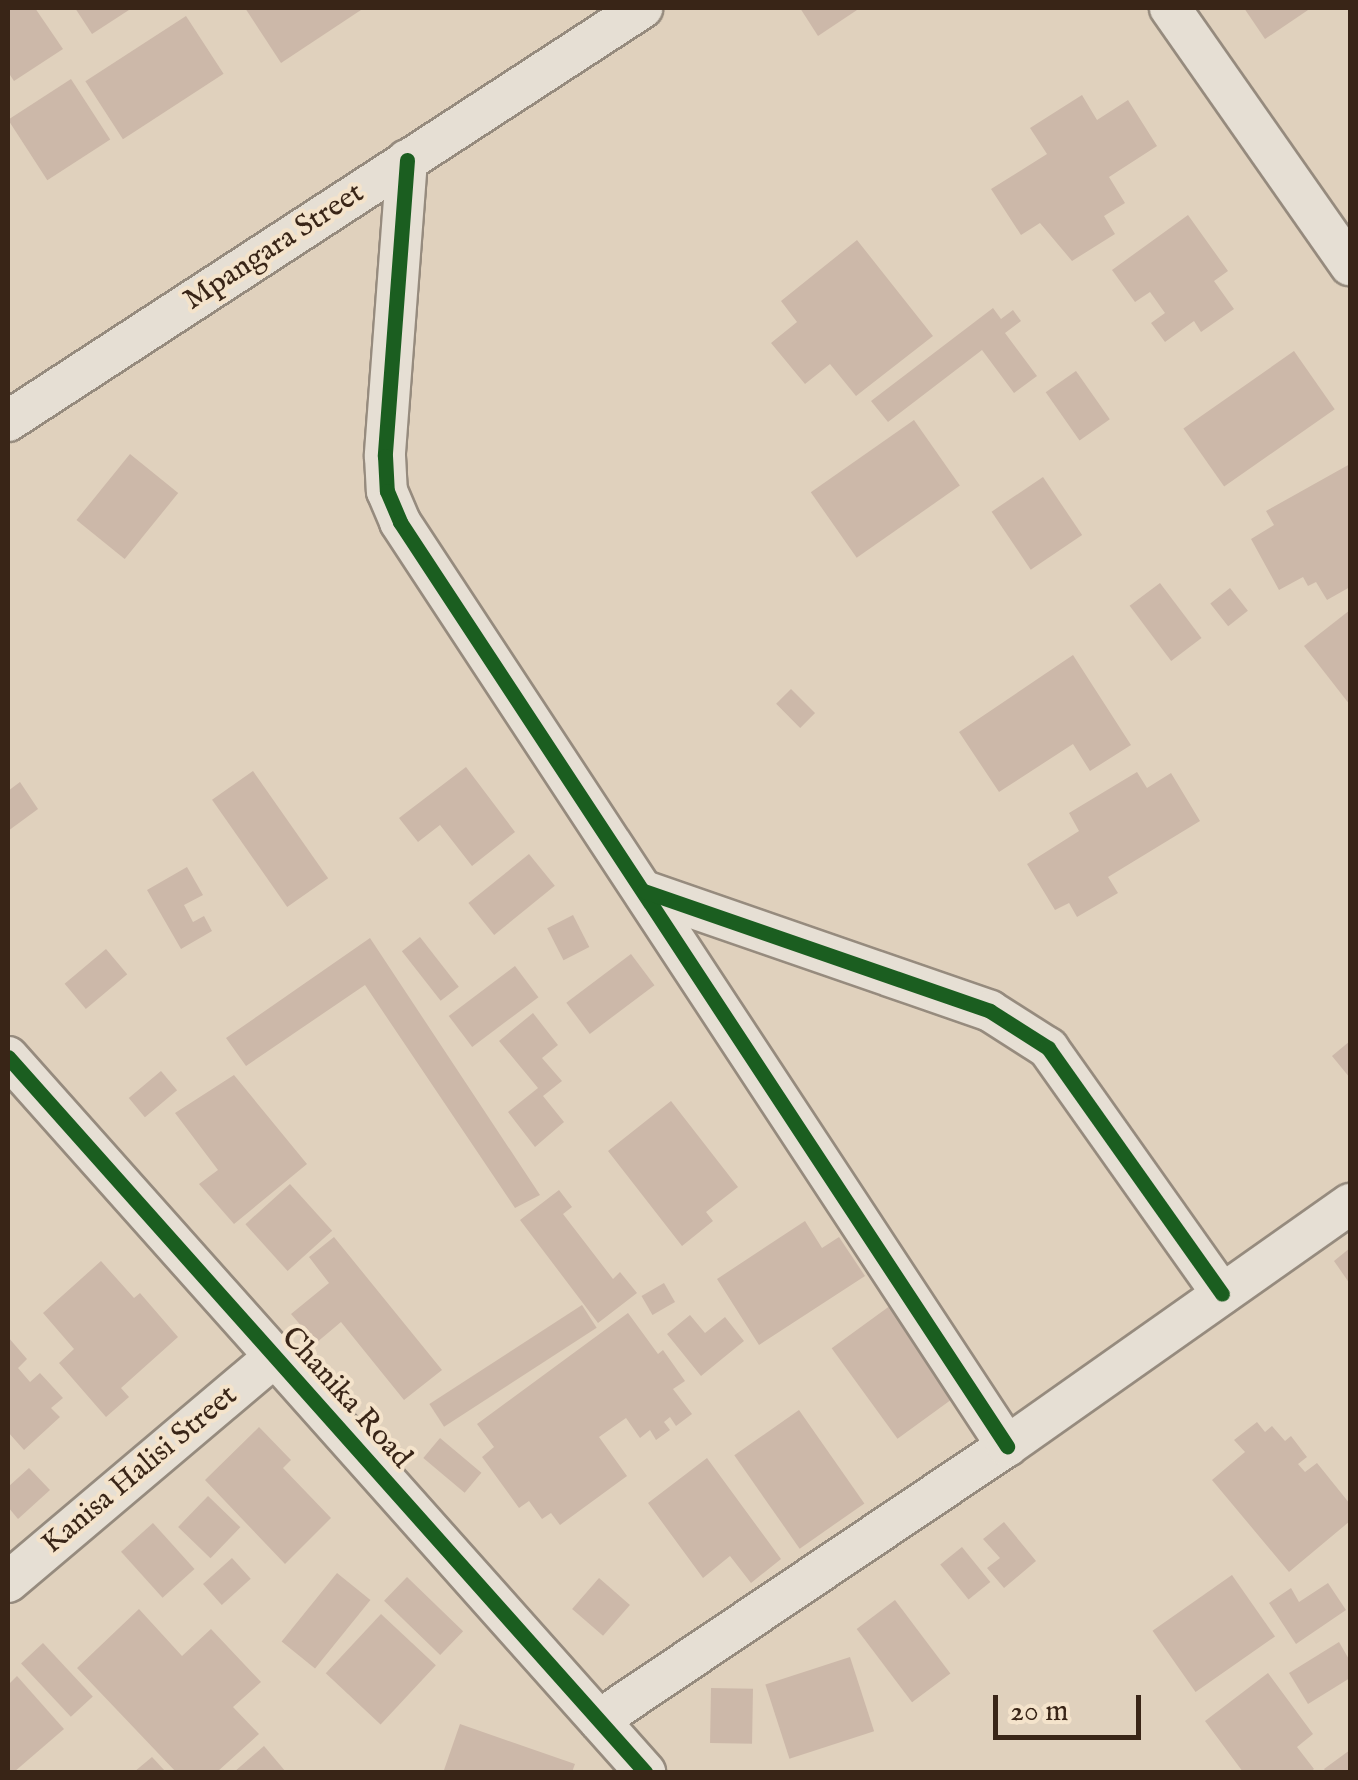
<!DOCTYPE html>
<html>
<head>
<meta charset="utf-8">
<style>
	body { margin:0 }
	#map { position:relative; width:1358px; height:1780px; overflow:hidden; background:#e0d1bd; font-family:"IM FELL English",serif }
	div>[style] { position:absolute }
	.building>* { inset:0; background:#ccb8a9; transform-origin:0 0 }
	.roads { filter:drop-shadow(2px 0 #968b7e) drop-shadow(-2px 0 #968b7e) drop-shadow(0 2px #968b7e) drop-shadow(0 -2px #968b7e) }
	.minor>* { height:40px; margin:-20px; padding:0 20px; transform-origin:20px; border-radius:20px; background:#e6dfd4 }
	.cycleway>* { height:15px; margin:-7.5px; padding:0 7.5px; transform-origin:7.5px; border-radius:7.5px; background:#1b5e20 }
	span { translate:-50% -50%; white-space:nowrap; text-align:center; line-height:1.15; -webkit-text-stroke:8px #f4e3cb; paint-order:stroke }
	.street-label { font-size:30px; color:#392517 }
	.frame { position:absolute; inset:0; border:10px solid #392517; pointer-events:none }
	.scale { position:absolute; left:993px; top:1695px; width:148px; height:45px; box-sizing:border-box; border:5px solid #392517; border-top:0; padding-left:12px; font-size:30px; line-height:35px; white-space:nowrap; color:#392517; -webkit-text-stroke:8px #f4e3cb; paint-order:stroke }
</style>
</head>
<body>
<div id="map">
	<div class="building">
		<div style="clip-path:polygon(8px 8px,35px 8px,63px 49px,14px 81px,8px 72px)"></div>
		<div style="clip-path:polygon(75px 8px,132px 8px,92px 34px)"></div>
		<div style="clip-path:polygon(245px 8px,364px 8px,281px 63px)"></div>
		<div style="clip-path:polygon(800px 8px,855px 8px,857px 10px,818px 36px)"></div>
		<div style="clip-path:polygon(1244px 8px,1311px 8px,1265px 39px)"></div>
		<div style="left:186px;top:16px;width:69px;height:120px;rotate:57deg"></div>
		<div style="left:71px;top:79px;width:72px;height:75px;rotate:57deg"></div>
		<div style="clip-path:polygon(1082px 95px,1097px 120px,1128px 100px,1157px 146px,1109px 177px,1125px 203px,1104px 216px,1115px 234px,1072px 261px,1040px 223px,1021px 235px,991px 189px,1047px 154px,1030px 128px)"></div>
		<div style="clip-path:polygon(1188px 215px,1228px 271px,1214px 281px,1234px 309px,1201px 332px,1194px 321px,1165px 342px,1151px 323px,1165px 313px,1150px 292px,1135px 302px,1112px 270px)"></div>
		<div style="clip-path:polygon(857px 240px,933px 336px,856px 396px,830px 364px,805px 384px,771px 343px,797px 322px,781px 301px)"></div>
		<div style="clip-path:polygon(993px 308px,1001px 319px,1013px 310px,1021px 321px,1005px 333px,1037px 376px,1014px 393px,982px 350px,888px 422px,871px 401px)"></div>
		<div style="left:1294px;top:351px;width:71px;height:135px;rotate:55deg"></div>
		<div style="left:1076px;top:371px;width:59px;height:37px;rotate:55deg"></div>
		<div style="left:914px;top:420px;width:80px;height:126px;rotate:55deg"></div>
		<div style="left:130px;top:454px;width:62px;height:85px;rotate:39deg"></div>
		<div style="clip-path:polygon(1350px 464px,1350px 587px,1327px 600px,1316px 582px,1308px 586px,1303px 577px,1279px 590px,1251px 539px,1274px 525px,1266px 511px)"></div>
		<div style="left:1043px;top:477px;width:70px;height:62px;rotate:56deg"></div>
		<div style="left:1160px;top:583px;width:69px;height:38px;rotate:53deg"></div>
		<div style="left:1230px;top:588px;width:29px;height:25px;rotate:52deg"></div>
		<div style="clip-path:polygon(1350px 610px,1350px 705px,1304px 646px)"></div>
		<div style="clip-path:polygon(1073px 655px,1131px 745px,1090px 771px,1073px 744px,999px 792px,959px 732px)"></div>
		<div style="left:791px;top:689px;width:34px;height:21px;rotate:45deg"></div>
		<div style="clip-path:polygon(466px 767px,515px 832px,472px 866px,440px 825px,418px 842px,399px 818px)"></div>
		<div style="left:253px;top:771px;width:131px;height:50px;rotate:55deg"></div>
		<div style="clip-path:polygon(1137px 772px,1147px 788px,1171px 773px,1200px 821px,1108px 877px,1118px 893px,1077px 917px,1069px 903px,1055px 910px,1027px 864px,1079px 831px,1069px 813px)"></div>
		<div style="clip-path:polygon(20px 782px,38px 809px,8px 831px,8px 791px)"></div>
		<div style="left:529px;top:854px;width:41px;height:78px;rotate:51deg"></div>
		<div style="clip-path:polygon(187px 867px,203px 895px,184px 905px,193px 922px,204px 916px,212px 931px,181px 949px,147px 890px)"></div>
		<div style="left:573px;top:915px;width:36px;height:29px;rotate:63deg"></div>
		<div style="left:420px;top:937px;width:63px;height:23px;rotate:52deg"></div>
		<div style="clip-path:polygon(370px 938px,540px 1195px,515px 1208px,365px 985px,246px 1066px,226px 1038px)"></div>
		<div style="left:106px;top:949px;width:33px;height:54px;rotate:50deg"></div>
		<div style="left:631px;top:954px;width:39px;height:81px;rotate:53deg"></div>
		<div style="left:515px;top:966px;width:39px;height:83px;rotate:53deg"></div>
		<div style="clip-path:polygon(533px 1013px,558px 1045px,542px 1058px,562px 1081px,543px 1096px,564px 1122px,535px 1147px,508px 1112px,538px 1088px,499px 1041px)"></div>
		<div style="clip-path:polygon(1350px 1041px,1350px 1078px,1332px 1056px)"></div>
		<div style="left:161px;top:1071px;width:25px;height:42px;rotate:50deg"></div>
		<div style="clip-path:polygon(234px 1075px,307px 1164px,234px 1224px,199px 1184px,218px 1170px,175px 1113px)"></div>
		<div style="clip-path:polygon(671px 1101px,738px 1187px,706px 1212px,713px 1221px,682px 1246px,608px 1151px)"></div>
		<div style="left:290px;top:1184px;width:63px;height:60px;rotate:48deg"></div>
		<div style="clip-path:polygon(559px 1190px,572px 1207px,563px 1214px,613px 1279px,620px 1272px,637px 1293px,598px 1323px,520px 1220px)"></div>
		<div style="clip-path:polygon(805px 1221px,822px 1248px,839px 1237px,865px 1276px,759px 1345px,717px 1279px)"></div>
		<div style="clip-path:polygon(334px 1237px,442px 1370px,404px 1400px,341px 1322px,316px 1343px,291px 1314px,329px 1283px,309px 1257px)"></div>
		<div style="clip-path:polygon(1350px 1248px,1350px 1284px,1334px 1261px)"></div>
		<div style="clip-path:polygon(101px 1261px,134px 1298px,140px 1293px,178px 1337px,121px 1388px,129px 1397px,106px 1417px,59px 1363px,74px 1349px,43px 1313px)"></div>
		<div style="left:664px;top:1283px;width:22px;height:26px;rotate:60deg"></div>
		<div style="left:898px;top:1300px;width:112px;height:82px;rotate:54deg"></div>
		<div style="left:582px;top:1305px;width:27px;height:182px;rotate:57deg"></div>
		<div style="clip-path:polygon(628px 1313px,658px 1354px,663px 1350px,685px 1381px,673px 1389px,692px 1414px,676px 1426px,670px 1417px,664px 1422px,670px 1430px,656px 1440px,650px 1430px,640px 1438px,626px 1418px,599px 1437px,627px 1476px,560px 1525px,551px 1513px,542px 1519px,529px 1501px,519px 1508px,482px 1457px,494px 1447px,477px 1424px)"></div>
		<div style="clip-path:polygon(690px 1315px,705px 1333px,725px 1317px,744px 1341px,701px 1376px,667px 1334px)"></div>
		<div style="clip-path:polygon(8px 1337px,27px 1359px,18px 1368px,30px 1382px,40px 1373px,63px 1398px,51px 1408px,60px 1417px,24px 1450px,8px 1432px)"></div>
		<div style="left:799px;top:1410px;width:114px;height:79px;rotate:55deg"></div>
		<div style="clip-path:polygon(1257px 1422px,1265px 1432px,1272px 1426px,1285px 1441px,1291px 1436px,1307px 1457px,1298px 1464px,1305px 1472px,1317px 1463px,1350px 1504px,1350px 1521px,1289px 1572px,1212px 1480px,1245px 1452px,1234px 1440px)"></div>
		<div style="clip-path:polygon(259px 1427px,291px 1460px,283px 1468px,331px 1518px,285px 1564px,205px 1480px)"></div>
		<div style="left:440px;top:1438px;width:54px;height:26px;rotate:40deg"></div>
		<div style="clip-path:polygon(707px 1458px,781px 1559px,751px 1583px,730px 1556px,703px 1578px,648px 1503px)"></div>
		<div style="clip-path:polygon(29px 1468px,50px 1490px,18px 1519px,8px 1507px,8px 1487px)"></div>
		<div style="left:208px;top:1496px;width:45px;height:43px;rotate:44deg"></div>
		<div style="clip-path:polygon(1004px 1522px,1036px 1561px,1004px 1588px,987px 1568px,1000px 1558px,983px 1539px)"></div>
		<div style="left:153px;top:1523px;width:62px;height:43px;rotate:48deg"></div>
		<div style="left:962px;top:1547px;width:45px;height:28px;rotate:51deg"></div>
		<div style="left:232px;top:1558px;width:28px;height:39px;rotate:48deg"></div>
		<div style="left:337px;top:1573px;width:43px;height:88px;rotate:39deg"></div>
		<div style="left:1232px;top:1575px;width:75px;height:97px;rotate:55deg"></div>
		<div style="left:407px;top:1577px;width:78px;height:33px;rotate:44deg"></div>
		<div style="left:599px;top:1578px;width:41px;height:41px;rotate:41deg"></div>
		<div style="clip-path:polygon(1328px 1583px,1346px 1610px,1296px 1644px,1269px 1603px,1291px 1588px,1299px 1602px)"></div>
		<div style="left:895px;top:1600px;width:92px;height:48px;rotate:53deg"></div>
		<div style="clip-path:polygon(139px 1609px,182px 1656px,211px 1629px,261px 1682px,233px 1707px,259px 1734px,217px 1772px,176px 1772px,77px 1668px)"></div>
		<div style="left:381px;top:1614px;width:75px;height:81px;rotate:43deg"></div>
		<div style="clip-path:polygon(1339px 1642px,1350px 1661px,1350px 1678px,1308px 1704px,1289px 1673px)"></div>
		<div style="left:43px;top:1643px;width:73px;height:30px;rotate:47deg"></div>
		<div style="left:850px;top:1657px;width:78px;height:89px;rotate:72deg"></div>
		<div style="clip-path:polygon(1268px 1673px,1313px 1734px,1297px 1747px,1314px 1769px,1310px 1772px,1243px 1772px,1205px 1721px)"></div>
		<div style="clip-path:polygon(17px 1676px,64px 1729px,14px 1772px,8px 1772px,8px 1685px)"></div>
		<div style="left:711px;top:1688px;width:42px;height:55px;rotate:1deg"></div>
		<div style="clip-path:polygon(460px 1724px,575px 1764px,572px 1772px,444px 1770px)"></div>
		<div style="clip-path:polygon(264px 1746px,286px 1772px,234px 1772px)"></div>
		<div style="clip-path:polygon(1350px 1750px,1350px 1772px,1326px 1772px,1324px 1769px)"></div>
		<div style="clip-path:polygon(152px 1757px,166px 1772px,134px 1772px)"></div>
	</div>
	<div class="roads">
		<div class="minor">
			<div style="left:1170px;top:8px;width:314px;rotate:55deg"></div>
			<div style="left:407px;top:160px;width:297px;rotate:94.3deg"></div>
			<div style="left:385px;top:456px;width:35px;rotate:87deg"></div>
			<div style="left:387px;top:491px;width:34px;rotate:67deg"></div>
			<div style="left:400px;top:522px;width:1106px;rotate:56.7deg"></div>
			<div style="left:8px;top:421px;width:757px;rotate:-33.08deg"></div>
			<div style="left:644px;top:891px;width:366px;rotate:19.1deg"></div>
			<div style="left:990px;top:1011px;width:69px;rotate:32.5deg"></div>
			<div style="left:1048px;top:1048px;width:301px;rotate:54.7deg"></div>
			<div style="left:8px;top:1057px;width:958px;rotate:48.3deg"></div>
			<div style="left:8px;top:1582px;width:347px;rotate:-40.2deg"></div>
			<div style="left:599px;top:1720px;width:491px;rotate:-33.9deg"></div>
			<div style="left:1007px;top:1446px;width:420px;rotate:-35.2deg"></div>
		</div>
	</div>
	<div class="cycleway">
		<div style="left:407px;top:160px;width:297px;rotate:94.3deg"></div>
		<div style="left:385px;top:456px;width:35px;rotate:87deg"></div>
		<div style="left:387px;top:491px;width:34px;rotate:67deg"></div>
		<div style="left:400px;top:522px;width:1106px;rotate:56.7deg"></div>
		<div style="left:644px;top:891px;width:366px;rotate:19.1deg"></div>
		<div style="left:990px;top:1011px;width:69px;rotate:32.5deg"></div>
		<div style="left:1048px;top:1048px;width:301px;rotate:54.7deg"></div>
		<div style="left:8px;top:1057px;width:958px;rotate:48.3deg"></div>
	</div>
	<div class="street-label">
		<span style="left:274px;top:247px;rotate:-33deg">Mpangara Street</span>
		<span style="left:346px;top:1398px;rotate:48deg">Chanika Road</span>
		<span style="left:140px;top:1470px;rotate:-40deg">Kanisa Halisi Street</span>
	</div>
	<div class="frame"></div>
	<div class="scale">20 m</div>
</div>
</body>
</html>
